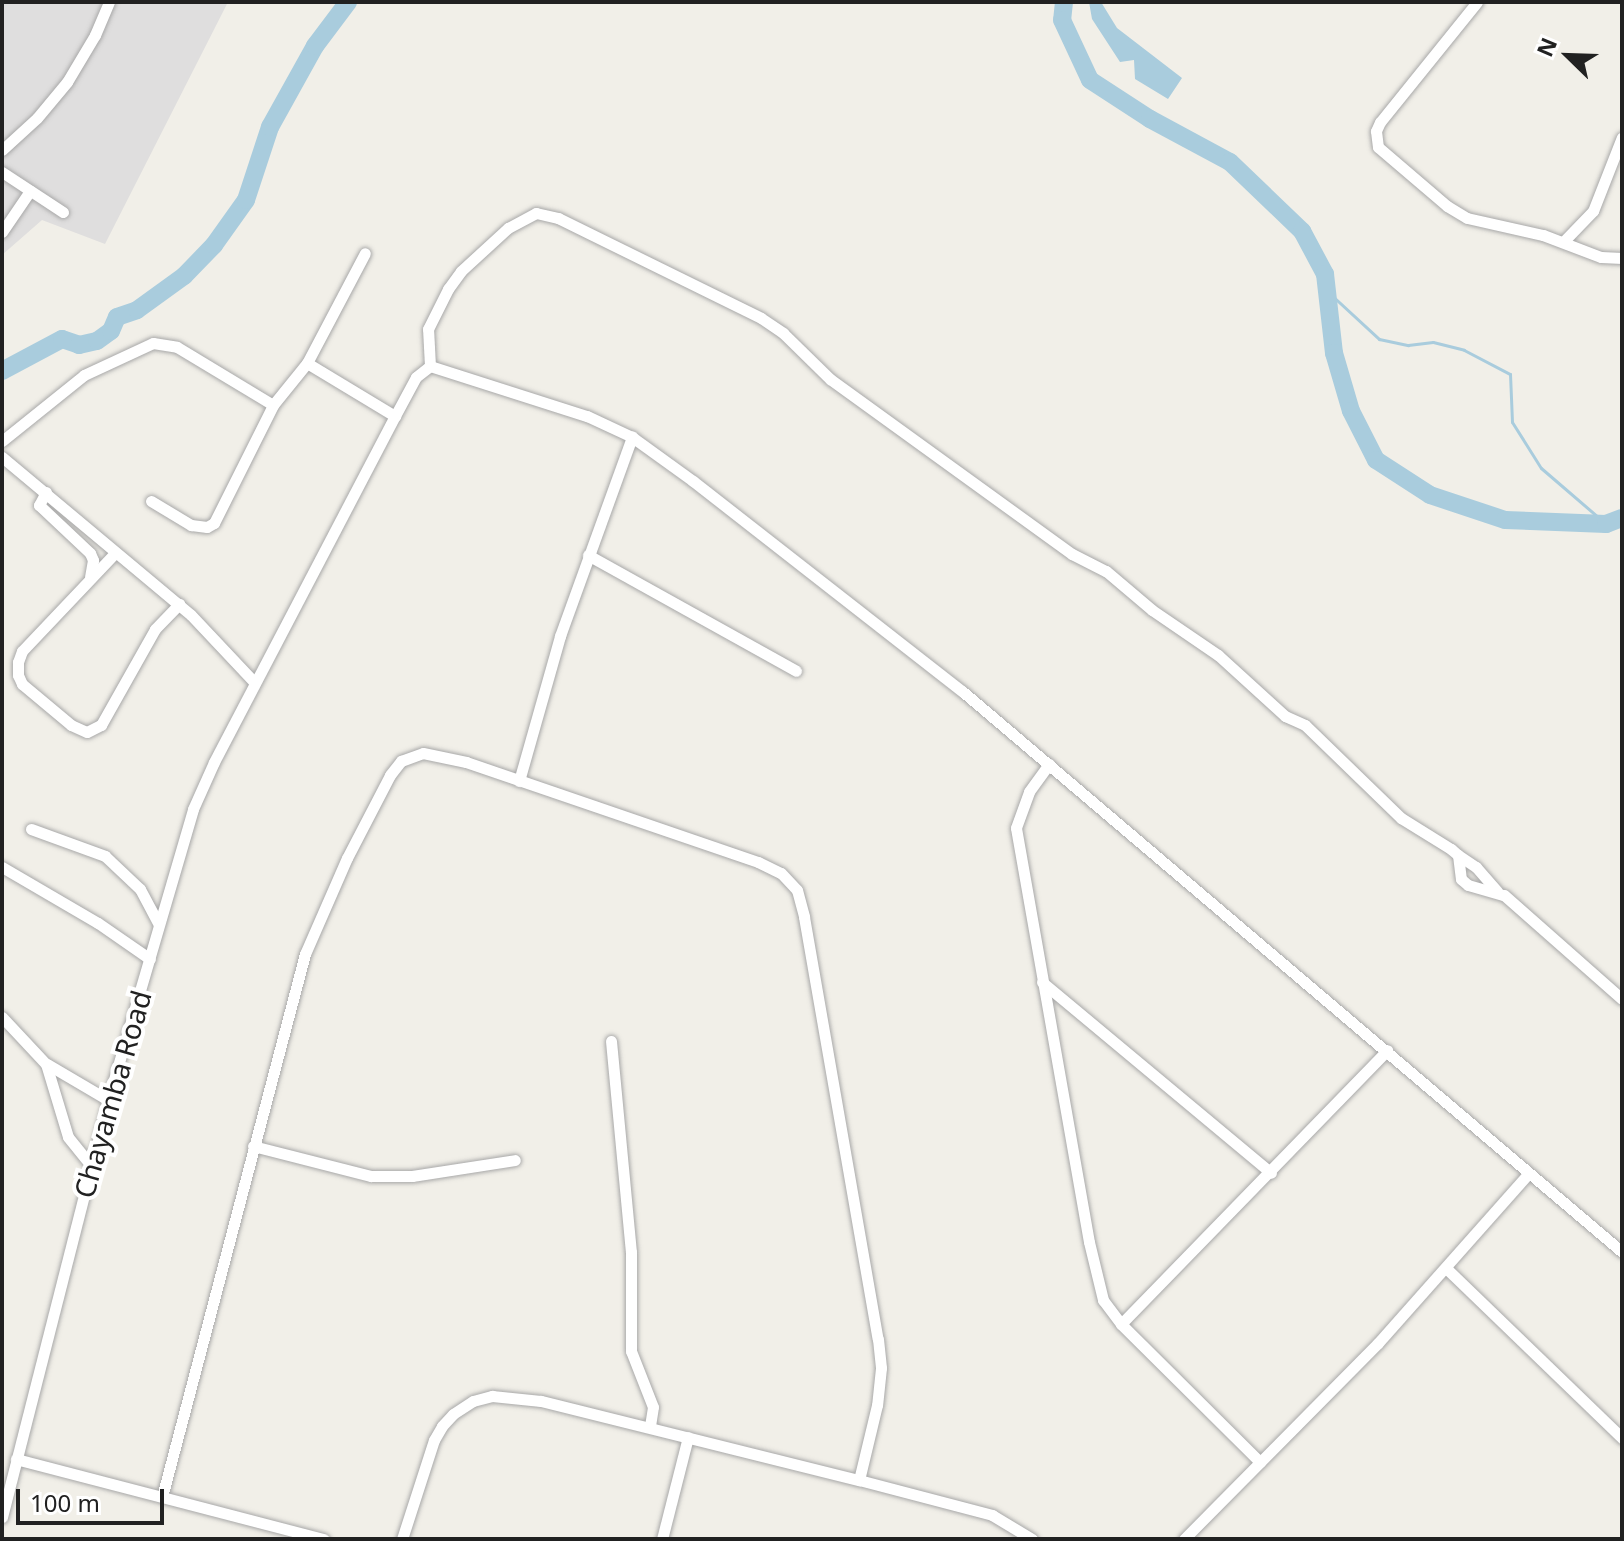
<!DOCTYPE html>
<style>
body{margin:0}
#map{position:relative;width:1624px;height:1541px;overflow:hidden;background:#f1efe8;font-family:"Noto Sans",sans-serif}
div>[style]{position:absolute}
.residential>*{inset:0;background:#dfdede}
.water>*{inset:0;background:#a9ccdd}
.stream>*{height:3px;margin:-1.5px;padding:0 1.5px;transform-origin:1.5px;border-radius:1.5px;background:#a9ccdd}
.river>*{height:18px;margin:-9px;padding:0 9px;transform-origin:9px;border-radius:9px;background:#a9ccdd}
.roads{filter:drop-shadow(0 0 2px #a8a8a8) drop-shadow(0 0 2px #a8a8a8)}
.minor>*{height:11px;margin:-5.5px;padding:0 5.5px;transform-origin:5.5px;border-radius:5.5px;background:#fff}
span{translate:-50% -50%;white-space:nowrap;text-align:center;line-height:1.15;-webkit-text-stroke:8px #fff;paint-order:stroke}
.street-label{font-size:28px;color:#212121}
.frame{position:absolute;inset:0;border:4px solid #212121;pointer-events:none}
.north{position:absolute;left:1528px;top:16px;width:80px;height:80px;-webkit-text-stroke:6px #fff;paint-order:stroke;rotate:293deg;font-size:22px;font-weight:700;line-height:32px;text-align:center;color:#212121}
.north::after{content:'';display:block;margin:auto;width:28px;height:36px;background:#212121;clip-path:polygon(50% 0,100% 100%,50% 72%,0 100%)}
.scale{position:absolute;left:16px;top:1489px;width:148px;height:36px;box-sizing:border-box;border:4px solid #212121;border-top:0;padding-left:10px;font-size:24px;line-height:28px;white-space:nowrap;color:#212121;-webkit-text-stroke:6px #fff;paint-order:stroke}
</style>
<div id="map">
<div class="residential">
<div style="clip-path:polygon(2px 2px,228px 2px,105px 244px,42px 220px,2px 255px)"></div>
</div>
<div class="water">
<div style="clip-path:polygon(1089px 2px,1101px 2px,1117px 28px,1182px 78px,1168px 99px,1135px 79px,1134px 60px,1120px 62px,1092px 19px)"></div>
</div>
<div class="stream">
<div style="left:1327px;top:291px;width:71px;rotate:42.7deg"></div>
<div style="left:1379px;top:339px;width:30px;rotate:12deg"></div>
<div style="left:1408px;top:345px;width:25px;rotate:-7deg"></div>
<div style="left:1433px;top:342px;width:32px;rotate:14deg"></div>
<div style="left:1464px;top:350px;width:52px;rotate:27.6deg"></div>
<div style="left:1510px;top:374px;width:48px;rotate:87.6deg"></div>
<div style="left:1512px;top:422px;width:54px;rotate:57.8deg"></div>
<div style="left:1541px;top:468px;width:86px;rotate:40.7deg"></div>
</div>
<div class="river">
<div style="left:1064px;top:2px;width:18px;rotate:96deg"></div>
<div style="left:1062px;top:20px;width:66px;rotate:65deg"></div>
<div style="left:1090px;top:80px;width:72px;rotate:33deg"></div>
<div style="left:1150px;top:119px;width:91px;rotate:28.3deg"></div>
<div style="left:1230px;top:162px;width:100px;rotate:43.8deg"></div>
<div style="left:1302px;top:231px;width:49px;rotate:61.9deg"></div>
<div style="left:1325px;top:274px;width:80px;rotate:83.5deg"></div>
<div style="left:1334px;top:353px;width:60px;rotate:73.7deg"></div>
<div style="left:1351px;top:411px;width:55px;rotate:63deg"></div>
<div style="left:1376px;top:460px;width:64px;rotate:32.9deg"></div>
<div style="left:1430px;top:495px;width:79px;rotate:18.4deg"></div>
<div style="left:1505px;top:520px;width:101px;rotate:2.3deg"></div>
<div style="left:1606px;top:524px;width:17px;rotate:-21deg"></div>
<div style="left:2px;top:371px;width:68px;rotate:-28.1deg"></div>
<div style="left:62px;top:339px;width:18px;rotate:19deg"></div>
<div style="left:79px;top:345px;width:18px;rotate:-13deg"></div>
<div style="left:97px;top:341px;width:17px;rotate:-36deg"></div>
<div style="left:111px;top:331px;width:15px;rotate:-67deg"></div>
<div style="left:117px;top:317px;width:21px;rotate:-19deg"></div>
<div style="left:137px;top:310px;width:58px;rotate:-35.9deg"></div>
<div style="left:184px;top:276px;width:43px;rotate:-45.9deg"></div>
<div style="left:214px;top:245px;width:55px;rotate:-54.6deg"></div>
<div style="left:246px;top:200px;width:77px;rotate:-71.8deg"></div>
<div style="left:270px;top:127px;width:93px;rotate:-60.9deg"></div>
<div style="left:315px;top:46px;width:55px;rotate:-53.1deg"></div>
</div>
<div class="roads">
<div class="minor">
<div style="left:1477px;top:2px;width:154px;rotate:128.9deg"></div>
<div style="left:1380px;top:122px;width:10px;rotate:114deg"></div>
<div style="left:1376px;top:131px;width:16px;rotate:83deg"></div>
<div style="left:1378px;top:147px;width:91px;rotate:40.5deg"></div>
<div style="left:1447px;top:206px;width:23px;rotate:31deg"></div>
<div style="left:1467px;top:218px;width:78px;rotate:12.6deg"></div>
<div style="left:1543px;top:235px;width:62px;rotate:20.8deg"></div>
<div style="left:1601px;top:257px;width:21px;rotate:3deg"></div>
<div style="left:2px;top:150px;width:47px;rotate:-42.4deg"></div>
<div style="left:37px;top:118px;width:47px;rotate:-50.2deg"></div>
<div style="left:67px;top:82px;width:55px;rotate:-59.2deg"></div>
<div style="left:95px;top:35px;width:36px;rotate:-67deg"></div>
<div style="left:2px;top:172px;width:73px;rotate:33.3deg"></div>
<div style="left:2px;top:232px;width:50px;rotate:-55.7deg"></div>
<div style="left:1564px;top:241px;width:42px;rotate:-46deg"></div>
<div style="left:1593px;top:211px;width:79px;rotate:-68.6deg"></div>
<div style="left:307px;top:363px;width:103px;rotate:31.1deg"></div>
<div style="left:430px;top:366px;width:37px;rotate:-93deg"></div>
<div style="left:428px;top:329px;width:45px;rotate:-63.4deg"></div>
<div style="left:448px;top:289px;width:22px;rotate:-54deg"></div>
<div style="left:461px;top:271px;width:64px;rotate:-42.5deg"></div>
<div style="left:508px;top:228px;width:32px;rotate:-28deg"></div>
<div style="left:536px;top:213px;width:23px;rotate:13deg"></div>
<div style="left:558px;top:218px;width:226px;rotate:26.2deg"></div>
<div style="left:761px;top:318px;width:27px;rotate:34deg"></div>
<div style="left:783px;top:333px;width:66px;rotate:44.4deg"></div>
<div style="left:830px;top:379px;width:299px;rotate:35.9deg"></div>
<div style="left:1072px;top:554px;width:38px;rotate:27deg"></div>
<div style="left:1106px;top:571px;width:60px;rotate:40.3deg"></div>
<div style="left:1152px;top:610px;width:80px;rotate:34.3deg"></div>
<div style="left:1218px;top:655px;width:91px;rotate:42.3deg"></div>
<div style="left:1285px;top:716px;width:22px;rotate:24deg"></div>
<div style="left:1305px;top:725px;width:134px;rotate:44.1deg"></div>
<div style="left:1401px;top:818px;width:59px;rotate:31.8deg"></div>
<div style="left:1451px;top:849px;width:9px;rotate:41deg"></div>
<div style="left:1458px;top:855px;width:24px;rotate:83deg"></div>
<div style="left:1461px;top:879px;width:9px;rotate:41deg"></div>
<div style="left:1468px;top:885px;width:37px;rotate:16deg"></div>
<div style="left:1504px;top:895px;width:157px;rotate:41.4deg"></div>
<div style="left:2px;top:441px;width:105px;rotate:-38.8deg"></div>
<div style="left:84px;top:375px;width:76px;rotate:-24.9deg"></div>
<div style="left:153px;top:343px;width:24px;rotate:9deg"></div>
<div style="left:177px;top:347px;width:112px;rotate:31.1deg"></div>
<div style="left:2px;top:457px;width:246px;rotate:39.9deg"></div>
<div style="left:191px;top:615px;width:93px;rotate:46.7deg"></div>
<div style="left:46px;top:492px;width:15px;rotate:118deg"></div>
<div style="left:39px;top:505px;width:70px;rotate:43.3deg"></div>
<div style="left:90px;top:553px;width:8px;rotate:67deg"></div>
<div style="left:93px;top:560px;width:17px;rotate:100deg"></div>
<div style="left:151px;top:501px;width:47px;rotate:31deg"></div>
<div style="left:191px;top:525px;width:16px;rotate:7deg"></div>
<div style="left:207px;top:527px;width:8px;rotate:-30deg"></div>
<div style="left:214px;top:523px;width:132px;rotate:-63.4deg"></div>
<div style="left:273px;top:405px;width:54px;rotate:-51deg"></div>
<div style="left:307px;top:363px;width:124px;rotate:-62.2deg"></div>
<div style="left:115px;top:553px;width:135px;rotate:133.5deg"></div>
<div style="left:22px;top:651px;width:12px;rotate:110deg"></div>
<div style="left:18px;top:662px;width:13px;rotate:90deg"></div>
<div style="left:18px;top:675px;width:10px;rotate:66deg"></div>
<div style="left:22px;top:684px;width:64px;rotate:39.9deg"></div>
<div style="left:71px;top:725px;width:17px;rotate:24deg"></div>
<div style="left:87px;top:732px;width:16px;rotate:-27deg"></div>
<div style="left:101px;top:725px;width:110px;rotate:-60.6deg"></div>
<div style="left:155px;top:629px;width:35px;rotate:-46deg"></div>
<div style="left:588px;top:555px;width:238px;rotate:29.1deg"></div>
<div style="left:1049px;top:764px;width:34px;rotate:126deg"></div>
<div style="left:1029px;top:792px;width:38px;rotate:110deg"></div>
<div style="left:1016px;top:828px;width:420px;rotate:80deg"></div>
<div style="left:1089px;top:1242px;width:60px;rotate:76.4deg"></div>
<div style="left:1103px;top:1300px;width:30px;rotate:53deg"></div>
<div style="left:1121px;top:1324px;width:196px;rotate:44.8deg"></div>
<div style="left:519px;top:781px;width:151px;rotate:-74.2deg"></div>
<div style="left:560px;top:636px;width:212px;rotate:-70.1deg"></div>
<div style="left:31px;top:829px;width:79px;rotate:20deg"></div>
<div style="left:105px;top:856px;width:48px;rotate:43.3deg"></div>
<div style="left:140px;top:889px;width:40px;rotate:62deg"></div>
<div style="left:1458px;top:855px;width:22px;rotate:34deg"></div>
<div style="left:1476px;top:867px;width:32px;rotate:49deg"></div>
<div style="left:2px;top:867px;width:111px;rotate:30.3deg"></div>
<div style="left:98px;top:923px;width:63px;rotate:34.7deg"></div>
<div style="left:1042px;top:982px;width:298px;rotate:39.8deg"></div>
<div style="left:2px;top:1017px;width:64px;rotate:46.9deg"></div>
<div style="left:46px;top:1064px;width:76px;rotate:73.2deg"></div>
<div style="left:68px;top:1137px;width:36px;rotate:51deg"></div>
<div style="left:611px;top:1041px;width:212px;rotate:84.6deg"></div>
<div style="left:631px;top:1252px;width:99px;rotate:90deg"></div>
<div style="left:631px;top:1351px;width:60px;rotate:68.6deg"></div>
<div style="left:653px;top:1407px;width:20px;rotate:99deg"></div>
<div style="left:47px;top:1064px;width:71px;rotate:30.5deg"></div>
<div style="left:253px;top:1146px;width:122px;rotate:14.3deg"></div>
<div style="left:371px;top:1176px;width:41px"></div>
<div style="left:412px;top:1176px;width:104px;rotate:-8.8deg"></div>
<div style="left:1446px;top:1268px;width:245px;rotate:44deg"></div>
<div style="left:1121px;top:1324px;width:382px;rotate:-45.8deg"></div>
<div style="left:16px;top:1459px;width:318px;rotate:14.6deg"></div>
<div style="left:162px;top:1497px;width:562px;rotate:-75.25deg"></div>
<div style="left:305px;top:954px;width:105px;rotate:-66.4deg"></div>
<div style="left:347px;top:858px;width:93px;rotate:-62.6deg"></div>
<div style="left:390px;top:775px;width:18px;rotate:-52deg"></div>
<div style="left:401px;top:761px;width:23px;rotate:-20deg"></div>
<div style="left:423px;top:753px;width:44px;rotate:11.8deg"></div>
<div style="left:466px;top:762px;width:309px;rotate:18.9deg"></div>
<div style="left:758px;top:862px;width:25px;rotate:26deg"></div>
<div style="left:781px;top:873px;width:23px;rotate:47deg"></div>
<div style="left:797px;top:890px;width:28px;rotate:75deg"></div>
<div style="left:804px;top:917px;width:428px;rotate:80.1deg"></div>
<div style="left:878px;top:1339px;width:29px;rotate:84deg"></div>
<div style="left:881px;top:1368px;width:37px;rotate:96deg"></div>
<div style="left:877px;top:1405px;width:77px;rotate:103.5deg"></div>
<div style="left:2px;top:1517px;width:430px;rotate:-75.7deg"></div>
<div style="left:108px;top:1100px;width:303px;rotate:-73.7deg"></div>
<div style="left:193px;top:809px;width:51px;rotate:-65.9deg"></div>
<div style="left:214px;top:762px;width:390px;rotate:-62.4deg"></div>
<div style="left:395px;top:416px;width:44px;rotate:-61.7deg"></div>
<div style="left:416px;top:377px;width:18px;rotate:-38deg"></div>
<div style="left:430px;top:366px;width:165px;rotate:17.7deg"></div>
<div style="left:587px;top:416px;width:50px;rotate:25deg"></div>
<div style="left:632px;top:437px;width:75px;rotate:35.8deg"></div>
<div style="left:693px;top:481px;width:341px;rotate:38deg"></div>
<div style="left:962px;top:691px;width:866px;rotate:40.36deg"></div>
<div style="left:402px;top:1539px;width:104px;rotate:-72.1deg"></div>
<div style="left:434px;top:1440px;width:16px;rotate:-60deg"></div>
<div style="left:442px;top:1426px;width:16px;rotate:-47deg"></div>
<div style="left:453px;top:1414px;width:24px;rotate:-33deg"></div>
<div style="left:473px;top:1401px;width:20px;rotate:-15deg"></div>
<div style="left:492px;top:1396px;width:49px;rotate:5.8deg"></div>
<div style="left:541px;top:1401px;width:328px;rotate:14deg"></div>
<div style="left:859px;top:1480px;width:138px;rotate:14.7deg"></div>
<div style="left:992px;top:1515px;width:47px;rotate:31deg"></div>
<div style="left:662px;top:1539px;width:105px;rotate:-75.7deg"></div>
<div style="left:1184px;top:1539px;width:276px;rotate:-45.3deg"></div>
<div style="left:1378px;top:1343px;width:227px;rotate:-48.4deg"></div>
</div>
</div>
<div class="street-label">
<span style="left:112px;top:1094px;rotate:-74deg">Chayamba Road</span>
</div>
<div class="frame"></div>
<div class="north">N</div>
<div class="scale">100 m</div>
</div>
